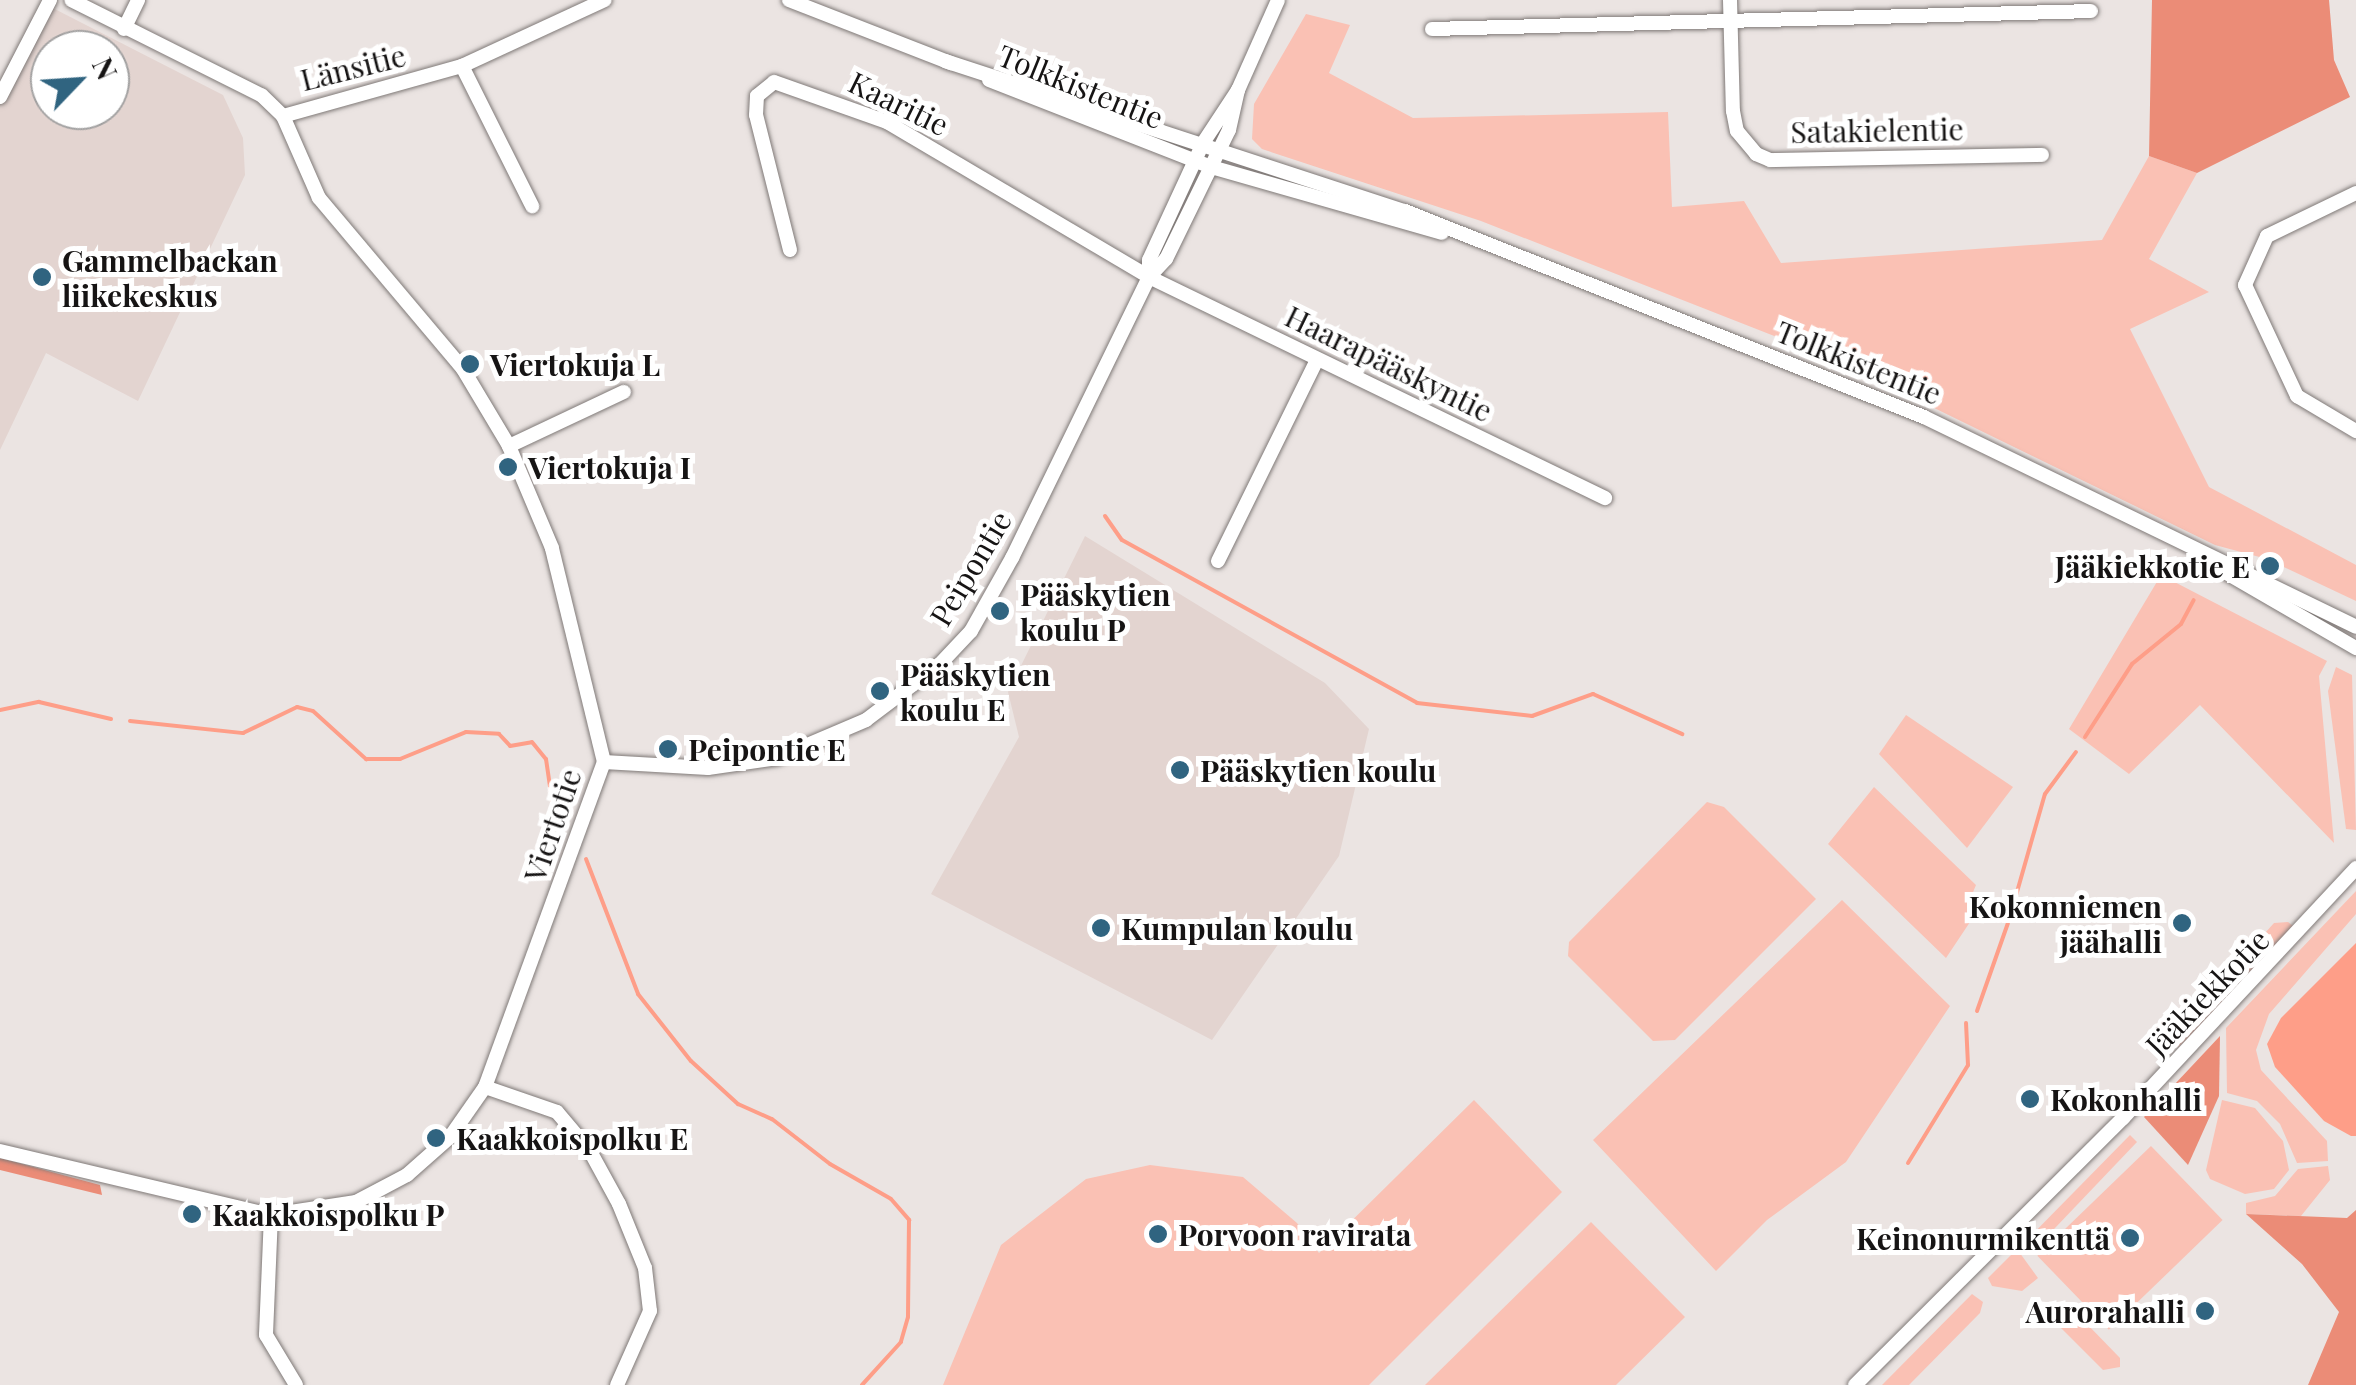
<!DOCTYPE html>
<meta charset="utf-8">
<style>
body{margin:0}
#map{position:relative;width:2356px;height:1385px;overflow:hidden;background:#ebe4e2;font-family:"Playfair Display",serif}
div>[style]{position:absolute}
.built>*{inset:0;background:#e3d4d0}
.green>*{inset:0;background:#fac1b4;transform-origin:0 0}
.forest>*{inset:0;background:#eb8c77}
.water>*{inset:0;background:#fe9e88}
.stream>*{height:4px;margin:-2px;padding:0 2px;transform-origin:2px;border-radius:2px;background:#fe9e88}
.roads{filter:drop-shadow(0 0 2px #7f7977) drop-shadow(0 0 2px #7f7977)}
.minor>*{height:14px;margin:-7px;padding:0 7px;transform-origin:7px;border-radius:7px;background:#fff}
.dots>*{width:28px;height:28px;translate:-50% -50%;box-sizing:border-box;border:5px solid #fff;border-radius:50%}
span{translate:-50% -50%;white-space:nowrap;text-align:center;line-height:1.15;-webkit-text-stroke:10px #fff;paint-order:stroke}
.street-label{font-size:30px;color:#161414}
.poi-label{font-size:30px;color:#161414;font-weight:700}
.left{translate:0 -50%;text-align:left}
.right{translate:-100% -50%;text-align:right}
.north{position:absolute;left:30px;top:30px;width:100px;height:100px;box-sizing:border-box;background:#fff;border:2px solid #a2a1a1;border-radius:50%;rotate:65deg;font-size:28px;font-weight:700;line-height:40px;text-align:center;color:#161414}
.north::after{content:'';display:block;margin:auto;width:35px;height:45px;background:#306480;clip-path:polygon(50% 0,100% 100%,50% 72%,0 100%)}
</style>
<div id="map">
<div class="built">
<div style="clip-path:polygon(evenodd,41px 2px,223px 95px,243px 138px,245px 175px,138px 401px,46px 353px,0 450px,0 81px,41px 2px,50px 50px,110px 50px,110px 110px,50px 110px,50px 50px)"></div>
<div style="clip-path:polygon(1085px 536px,1325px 683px,1369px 729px,1339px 856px,1212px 1040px,931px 894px,1019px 737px,1008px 692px)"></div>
</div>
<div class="green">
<div style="clip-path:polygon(1306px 14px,1350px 25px,1329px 73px,1413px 118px,1668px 112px,1672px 207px,1744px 201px,1781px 263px,2102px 240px,2149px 156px,2197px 173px,2149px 259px,2209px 292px,2130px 329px,2209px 487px,2356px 565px,2356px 601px,2267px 559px,2215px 545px,1838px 361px,1481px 221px,1262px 149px,1252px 139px,1254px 104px)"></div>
<div style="clip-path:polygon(2161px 575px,2327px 661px,2319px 676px,2334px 843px,2200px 705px,2129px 774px,2069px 729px)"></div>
<div style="clip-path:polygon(2336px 667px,2352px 675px,2356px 830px,2346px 829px,2328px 691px)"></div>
<div style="clip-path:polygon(1906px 715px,2013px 787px,1967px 848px,1879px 754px)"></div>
<div style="clip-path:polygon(1874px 787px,1976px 885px,1971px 897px,1982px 904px,1946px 958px,1828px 844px)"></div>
<div style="clip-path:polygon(1707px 802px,1724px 807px,1816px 899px,1675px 1040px,1653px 1041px,1568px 956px,1569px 942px)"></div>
<div style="clip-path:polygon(2356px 891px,2356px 914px,2269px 1014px,2256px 1050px,2261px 1070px,2327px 1141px,2328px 1161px,2297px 1163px,2280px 1124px,2257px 1101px,2227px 1093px,2226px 1028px)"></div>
<div style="clip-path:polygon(1842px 900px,1950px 1006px,1846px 1162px,1767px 1220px,1716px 1271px,1593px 1140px)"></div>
<div style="clip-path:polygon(2288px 922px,2293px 926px,2198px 1030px,2178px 1047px,2166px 1043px,2274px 923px)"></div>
<div style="clip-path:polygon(1474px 1100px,1562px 1192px,1369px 1385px,943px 1385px,1001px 1245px,1086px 1179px,1150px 1165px,1243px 1177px,1297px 1223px,1319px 1253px)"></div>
<div style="clip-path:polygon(2222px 1100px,2255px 1108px,2283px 1141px,2289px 1170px,2274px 1189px,2245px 1194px,2210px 1179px,2206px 1170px)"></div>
<div style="clip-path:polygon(2130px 1135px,2137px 1142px,2035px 1249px,2023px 1244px)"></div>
<div style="left:2151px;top:1146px;width:103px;height:158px;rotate:46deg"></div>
<div style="clip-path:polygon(2328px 1166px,2330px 1180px,2301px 1216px,2246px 1214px,2246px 1203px,2275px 1196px,2298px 1169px)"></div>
<div style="clip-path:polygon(1591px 1222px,1685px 1317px,1616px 1385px,1425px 1385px)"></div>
<div style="clip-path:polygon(2017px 1249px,2038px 1278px,2022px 1291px,1992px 1286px,1988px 1278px)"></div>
<div style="clip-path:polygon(1972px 1294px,1983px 1302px,1980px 1313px,1909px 1385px,1882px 1385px)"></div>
<div style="clip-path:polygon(2051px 1318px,2086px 1323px,2120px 1358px,2120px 1367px,2103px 1370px)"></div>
</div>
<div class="forest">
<div style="clip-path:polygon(2152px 0,2329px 0,2334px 60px,2350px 97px,2197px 173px,2149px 156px)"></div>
<div style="clip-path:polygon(2220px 1036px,2219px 1096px,2188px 1165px,2144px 1117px)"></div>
<div style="clip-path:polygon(0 1158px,100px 1185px,102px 1195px,0 1170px)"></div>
<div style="clip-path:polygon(2356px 1210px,2356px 1385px,2308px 1385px,2339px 1312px,2302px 1264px,2246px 1214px,2347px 1218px)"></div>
</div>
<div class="water">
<div style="clip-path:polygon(2356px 943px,2356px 1136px,2351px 1136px,2324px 1121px,2275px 1067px,2267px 1044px,2281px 1018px)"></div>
</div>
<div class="stream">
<div style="left:1105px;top:516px;width:29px;rotate:55deg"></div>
<div style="left:1122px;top:540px;width:337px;rotate:28.9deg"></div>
<div style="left:1417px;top:703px;width:116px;rotate:6.4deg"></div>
<div style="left:1532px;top:716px;width:65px;rotate:-19.8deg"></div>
<div style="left:1593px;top:694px;width:98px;rotate:24.2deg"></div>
<div style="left:0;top:710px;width:40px;rotate:-12deg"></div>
<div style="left:39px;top:702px;width:74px;rotate:13.3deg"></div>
<div style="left:130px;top:721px;width:114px;rotate:6.1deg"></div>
<div style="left:243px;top:733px;width:60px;rotate:-25.7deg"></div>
<div style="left:297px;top:707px;width:16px;rotate:14deg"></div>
<div style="left:313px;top:711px;width:72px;rotate:42.2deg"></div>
<div style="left:366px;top:759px;width:34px"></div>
<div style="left:400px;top:759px;width:71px;rotate:-22.2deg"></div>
<div style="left:466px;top:732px;width:33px;rotate:3deg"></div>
<div style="left:499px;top:734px;width:16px;rotate:47deg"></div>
<div style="left:510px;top:746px;width:22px;rotate:-10deg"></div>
<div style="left:532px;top:742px;width:22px;rotate:51deg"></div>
<div style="left:546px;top:759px;width:41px;rotate:81.7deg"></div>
<div style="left:552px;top:800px;width:28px;rotate:63deg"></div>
<div style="left:2085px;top:737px;width:87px;rotate:-57.2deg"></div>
<div style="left:2132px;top:664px;width:63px;rotate:-39.2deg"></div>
<div style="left:2181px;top:624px;width:27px;rotate:-62deg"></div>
<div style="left:586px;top:859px;width:145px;rotate:68.9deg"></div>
<div style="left:638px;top:994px;width:85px;rotate:51.7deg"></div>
<div style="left:691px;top:1061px;width:64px;rotate:42.5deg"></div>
<div style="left:738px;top:1104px;width:37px;rotate:24deg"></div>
<div style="left:772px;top:1119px;width:73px;rotate:37.8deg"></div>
<div style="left:830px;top:1164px;width:70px;rotate:29.8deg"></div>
<div style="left:891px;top:1199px;width:28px;rotate:49deg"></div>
<div style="left:909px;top:1220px;width:97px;rotate:90.6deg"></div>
<div style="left:908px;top:1317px;width:26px;rotate:106deg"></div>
<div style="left:901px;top:1342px;width:58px;rotate:132.2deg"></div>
<div style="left:2013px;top:906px;width:116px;rotate:-74.1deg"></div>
<div style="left:2045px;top:794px;width:52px;rotate:-53.6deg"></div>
<div style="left:1977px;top:1011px;width:93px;rotate:-70.6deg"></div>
<div style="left:1908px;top:1163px;width:115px;rotate:-58.5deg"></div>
<div style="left:1968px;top:1065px;width:42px;rotate:-92.7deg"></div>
</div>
<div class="roads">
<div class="minor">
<div style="left:789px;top:0;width:174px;rotate:21.3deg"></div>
<div style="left:1730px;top:0;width:111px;rotate:88.5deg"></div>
<div style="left:1733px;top:111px;width:20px;rotate:79deg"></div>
<div style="left:1737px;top:131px;width:30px;rotate:50deg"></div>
<div style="left:1756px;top:154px;width:15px;rotate:23deg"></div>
<div style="left:1770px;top:160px;width:272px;rotate:-1.1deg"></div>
<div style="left:124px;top:29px;width:32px;rotate:-64deg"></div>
<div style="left:1432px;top:29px;width:659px;rotate:-1.56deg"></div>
<div style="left:945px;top:61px;width:484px;rotate:18.1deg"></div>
<div style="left:1405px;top:211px;width:558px;rotate:21.65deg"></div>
<div style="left:1924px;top:417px;width:480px;rotate:25.9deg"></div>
<div style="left:462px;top:66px;width:157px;rotate:63.4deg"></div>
<div style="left:989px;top:80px;width:238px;rotate:21.4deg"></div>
<div style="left:1211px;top:167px;width:240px;rotate:15.9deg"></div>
<div style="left:0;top:97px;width:109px;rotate:-62.7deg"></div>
<div style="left:283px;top:116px;width:186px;rotate:-15.6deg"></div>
<div style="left:462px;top:66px;width:157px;rotate:-24.8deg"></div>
<div style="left:2356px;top:193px;width:99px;rotate:154.2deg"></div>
<div style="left:2267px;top:236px;width:54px;rotate:114.2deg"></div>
<div style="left:2245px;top:285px;width:123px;rotate:64.9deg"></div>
<div style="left:2297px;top:396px;width:69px;rotate:30.7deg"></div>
<div style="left:790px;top:250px;width:139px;rotate:-104.1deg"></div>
<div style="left:756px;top:115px;width:19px;rotate:-87deg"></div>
<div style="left:757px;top:96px;width:22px;rotate:-39deg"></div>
<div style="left:774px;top:82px;width:120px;rotate:19.5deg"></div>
<div style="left:887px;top:122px;width:304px;rotate:30.6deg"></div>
<div style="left:1149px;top:277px;width:507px;rotate:25.86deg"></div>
<div style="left:1149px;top:277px;width:25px;rotate:-47deg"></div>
<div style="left:1166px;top:259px;width:144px;rotate:-64deg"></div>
<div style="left:1229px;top:130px;width:41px;rotate:-77.3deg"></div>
<div style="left:1238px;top:90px;width:98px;rotate:-66deg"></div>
<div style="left:509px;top:446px;width:127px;rotate:-25.2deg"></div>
<div style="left:1218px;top:561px;width:224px;rotate:-63.8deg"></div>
<div style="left:2223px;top:571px;width:154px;rotate:30.1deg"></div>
<div style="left:604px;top:762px;width:104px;rotate:3.3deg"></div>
<div style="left:708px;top:768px;width:70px;rotate:-8.2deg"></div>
<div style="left:777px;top:758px;width:97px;rotate:-23.1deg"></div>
<div style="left:866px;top:720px;width:93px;rotate:-37.1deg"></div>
<div style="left:940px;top:664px;width:45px;rotate:-46.8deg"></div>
<div style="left:971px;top:631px;width:84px;rotate:-60.7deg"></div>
<div style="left:1012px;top:558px;width:313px;rotate:-64deg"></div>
<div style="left:1149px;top:277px;width:17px;rotate:-90deg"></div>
<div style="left:1149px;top:260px;width:129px;rotate:-65.2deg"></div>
<div style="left:1203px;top:143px;width:64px;rotate:-56.6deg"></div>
<div style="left:485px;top:1087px;width:76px;rotate:19.1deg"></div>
<div style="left:557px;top:1112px;width:51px;rotate:49.8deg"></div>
<div style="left:590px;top:1151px;width:60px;rotate:61.3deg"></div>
<div style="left:619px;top:1204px;width:69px;rotate:67.9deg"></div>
<div style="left:645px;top:1268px;width:43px;rotate:83.4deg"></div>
<div style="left:650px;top:1311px;width:81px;rotate:114deg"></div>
<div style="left:0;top:1151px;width:278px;rotate:13.3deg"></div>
<div style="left:271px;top:1215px;width:86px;rotate:-8.7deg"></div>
<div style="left:356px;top:1202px;width:58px;rotate:-27.9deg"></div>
<div style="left:407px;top:1175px;width:57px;rotate:-41.5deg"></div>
<div style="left:450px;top:1137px;width:61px;rotate:-55deg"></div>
<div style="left:485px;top:1087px;width:346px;rotate:-69.9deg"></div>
<div style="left:604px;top:762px;width:220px;rotate:-103.7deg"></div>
<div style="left:552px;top:548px;width:111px;rotate:-112.9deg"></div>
<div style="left:509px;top:446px;width:90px;rotate:-120.9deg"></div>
<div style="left:463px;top:369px;width:224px;rotate:-130.1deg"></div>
<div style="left:319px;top:198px;width:90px;rotate:-113.7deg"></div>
<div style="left:283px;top:116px;width:30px;rotate:-136deg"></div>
<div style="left:261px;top:95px;width:212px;rotate:-153.4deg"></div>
<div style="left:271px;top:1215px;width:120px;rotate:92.4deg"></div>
<div style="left:266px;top:1335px;width:58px;rotate:59deg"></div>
<div style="left:1855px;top:1385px;width:378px;rotate:-44.9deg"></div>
<div style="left:2123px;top:1118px;width:342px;rotate:-47deg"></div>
</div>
</div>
<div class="dots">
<div style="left:42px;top:277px;background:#306480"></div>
<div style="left:470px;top:364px;background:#306480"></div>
<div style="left:508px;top:467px;background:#306480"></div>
<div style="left:2270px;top:566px;background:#306480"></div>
<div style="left:1000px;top:611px;background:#306480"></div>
<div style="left:880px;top:691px;background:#306480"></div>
<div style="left:668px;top:749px;background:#306480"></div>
<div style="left:1180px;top:770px;background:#306480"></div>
<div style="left:2182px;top:923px;background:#306480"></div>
<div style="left:1101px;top:928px;background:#306480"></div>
<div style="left:2030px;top:1099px;background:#306480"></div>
<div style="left:436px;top:1138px;background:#306480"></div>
<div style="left:192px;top:1214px;background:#306480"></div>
<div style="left:1158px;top:1234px;background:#306480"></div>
<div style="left:2130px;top:1238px;background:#306480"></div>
<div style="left:2205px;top:1311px;background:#306480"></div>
</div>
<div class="street-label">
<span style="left:353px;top:67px;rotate:-14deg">Länsitie</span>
<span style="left:1081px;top:86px;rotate:22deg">Tolkkistentie</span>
<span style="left:899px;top:103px;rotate:26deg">Kaaritie</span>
<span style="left:1877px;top:130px;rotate:-1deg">Satakielentie</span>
<span style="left:1859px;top:362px;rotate:22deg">Tolkkistentie</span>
<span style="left:1389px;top:363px;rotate:26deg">Haarapääskyntie</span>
<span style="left:970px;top:568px;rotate:-59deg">Peipontie</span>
<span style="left:552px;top:825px;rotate:-71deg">Viertotie</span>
<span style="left:2207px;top:992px;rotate:-46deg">Jääkiekkotie</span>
</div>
<div class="poi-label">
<span class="left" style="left:62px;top:277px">Gammelbackan<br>liikekeskus</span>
<span class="left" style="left:490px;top:364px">Viertokuja L</span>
<span class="left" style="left:528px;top:467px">Viertokuja I</span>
<span class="right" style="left:2250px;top:566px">Jääkiekkotie E</span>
<span class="left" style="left:1020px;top:611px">Pääskytien<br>koulu P</span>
<span class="left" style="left:900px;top:691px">Pääskytien<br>koulu E</span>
<span class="left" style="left:688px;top:749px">Peipontie E</span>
<span class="left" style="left:1200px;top:770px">Pääskytien koulu</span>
<span class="right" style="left:2162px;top:923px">Kokonniemen<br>jäähalli</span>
<span class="left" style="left:1121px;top:928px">Kumpulan koulu</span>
<span class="left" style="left:2050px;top:1099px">Kokonhalli</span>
<span class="left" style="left:456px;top:1138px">Kaakkoispolku E</span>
<span class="left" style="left:212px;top:1214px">Kaakkoispolku P</span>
<span class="left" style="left:1178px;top:1234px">Porvoon ravirata</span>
<span class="right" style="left:2110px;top:1238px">Keinonurmikenttä</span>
<span class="right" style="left:2185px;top:1311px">Aurorahalli</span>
</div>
<div class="north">N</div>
</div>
